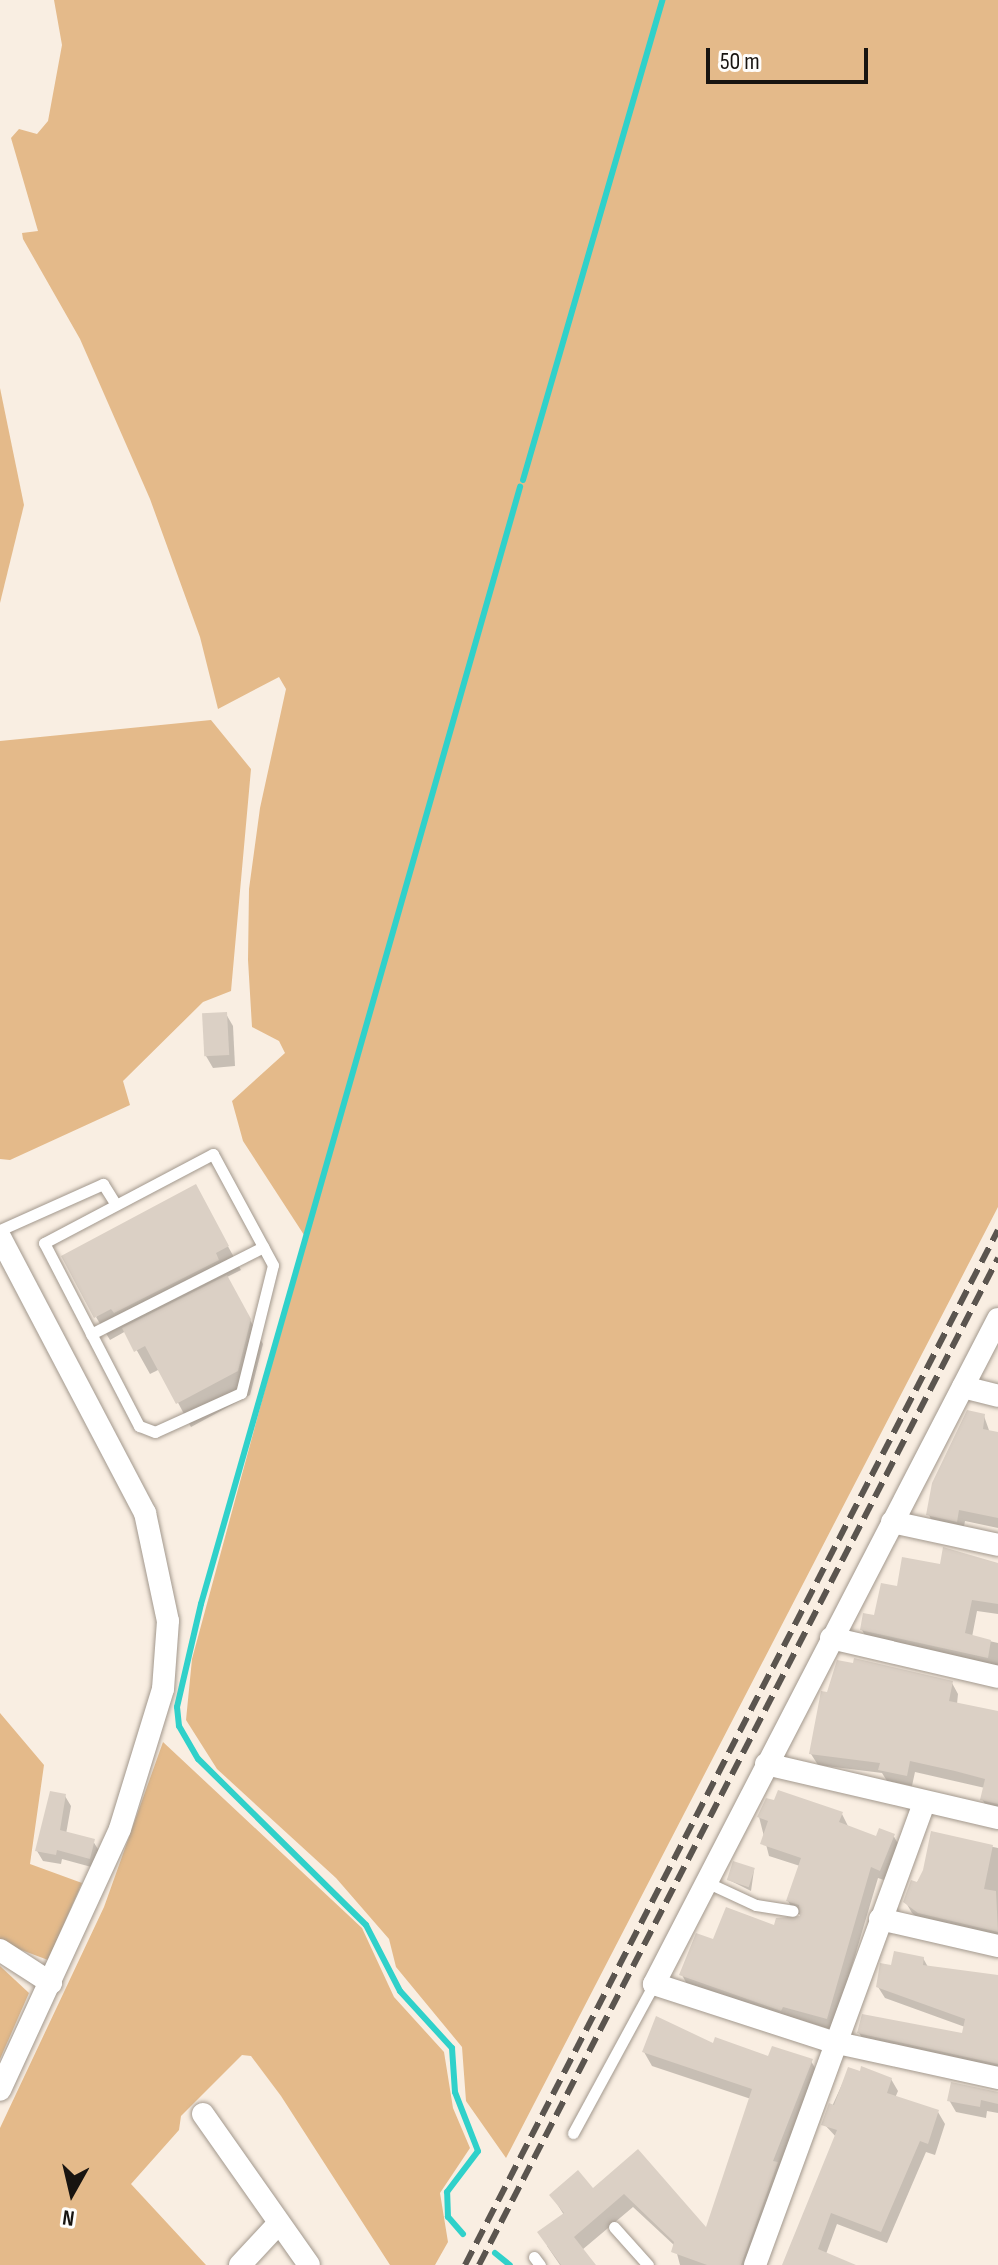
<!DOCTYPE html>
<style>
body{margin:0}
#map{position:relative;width:998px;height:2265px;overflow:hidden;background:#f9eee2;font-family:"Sofia Sans Condensed",sans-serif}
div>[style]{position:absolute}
.green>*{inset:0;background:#e4ba8a}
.shadow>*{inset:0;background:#0003}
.stream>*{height:6px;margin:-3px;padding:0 3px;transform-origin:3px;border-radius:3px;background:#30d1ca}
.building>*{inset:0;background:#dbd0c5;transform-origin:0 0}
.roads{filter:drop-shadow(0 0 2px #a2988d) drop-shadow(0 0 2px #a2988d)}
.service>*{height:11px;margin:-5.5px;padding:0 5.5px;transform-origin:5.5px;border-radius:5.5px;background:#fff}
.minor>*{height:22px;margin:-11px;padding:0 11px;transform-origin:11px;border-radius:11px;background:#fff}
.rail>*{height:6px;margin-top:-3px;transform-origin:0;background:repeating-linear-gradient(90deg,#5b554f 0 16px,transparent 0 24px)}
span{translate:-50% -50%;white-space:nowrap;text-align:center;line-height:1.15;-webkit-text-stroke:6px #fffdfa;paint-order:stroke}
.north{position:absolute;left:32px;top:2153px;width:80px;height:80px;-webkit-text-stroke:6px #fffdfa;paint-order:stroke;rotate:188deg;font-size:22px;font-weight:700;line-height:32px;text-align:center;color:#181410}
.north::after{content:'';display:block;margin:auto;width:28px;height:36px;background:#181410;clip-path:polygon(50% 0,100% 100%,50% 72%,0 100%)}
.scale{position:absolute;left:706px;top:48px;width:162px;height:36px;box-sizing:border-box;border:4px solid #181410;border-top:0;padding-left:10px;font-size:24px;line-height:28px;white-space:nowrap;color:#181410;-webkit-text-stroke:6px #fffdfa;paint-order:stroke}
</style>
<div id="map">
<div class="green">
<div style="clip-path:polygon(54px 0,998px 0,998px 1207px,506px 2158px,466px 2101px,462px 2047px,396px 1967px,389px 1939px,336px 1878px,217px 1769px,186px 1720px,192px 1659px,306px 1238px,243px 1141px,232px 1101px,285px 1053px,279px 1041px,252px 1027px,248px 960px,249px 889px,260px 808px,286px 689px,279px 677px,218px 709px,200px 637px,150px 499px,80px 339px,23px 239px,22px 233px,38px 231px,11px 138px,19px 129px,37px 134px,48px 121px,62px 45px)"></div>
<div style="clip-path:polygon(0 388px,24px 505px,0 603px)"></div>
<div style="clip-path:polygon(211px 720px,251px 769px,231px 991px,203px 1002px,123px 1081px,130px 1105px,10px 1160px,0 1159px,0 741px)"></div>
<div style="clip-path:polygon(0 1713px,44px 1765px,30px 1864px,82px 1883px,48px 1960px,0 1942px)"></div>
<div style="clip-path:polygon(163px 1742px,362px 1928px,394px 1997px,444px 2052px,453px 2108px,470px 2148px,440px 2193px,448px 2242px,435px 2265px,390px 2265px,281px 2096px,251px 2056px,242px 2055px,181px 2116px,179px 2130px,131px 2184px,206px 2265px,0 2265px,0 2128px,104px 1907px)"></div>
<div style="clip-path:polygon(0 1966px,29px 1993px,0 2059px)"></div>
</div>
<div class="shadow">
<div style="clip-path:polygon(226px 1014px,233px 1026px,235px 1066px,213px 1068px,206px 1056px)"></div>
<div style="clip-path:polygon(208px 1210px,241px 1270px,227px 1277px,263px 1344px,250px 1395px,191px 1427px,160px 1369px,150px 1374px,126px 1331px,110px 1340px,96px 1317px)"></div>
<div style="clip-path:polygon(984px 1416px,990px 1433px,998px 1435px,998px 1528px,965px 1521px,963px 1532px,935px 1527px,929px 1515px)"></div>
<div style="clip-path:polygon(941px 1566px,998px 1571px,998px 1614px,977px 1611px,972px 1637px,998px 1643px,998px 1670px,868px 1641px,862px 1630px,898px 1589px)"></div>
<div style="clip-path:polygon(952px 1683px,958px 1694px,957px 1704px,998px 1713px,998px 1813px,989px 1811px,982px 1799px,985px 1788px,915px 1772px,912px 1786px,887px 1781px,882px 1773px,818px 1765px,811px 1754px)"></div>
<div style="clip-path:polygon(65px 1796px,71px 1806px,66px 1834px,93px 1841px,99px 1851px,95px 1868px,62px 1859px,61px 1864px,43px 1861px,37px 1851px)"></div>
<div style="clip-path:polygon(842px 1814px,848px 1826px,877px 1838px,893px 1835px,900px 1847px,887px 1881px,878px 1878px,833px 2030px,688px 1986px,682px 1975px,714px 1941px,808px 1917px,795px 1913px,788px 1901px,800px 1866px,769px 1856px,759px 1817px)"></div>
<div style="clip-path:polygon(932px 1834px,998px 1848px,998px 1942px,926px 1925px,912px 1913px,905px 1901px,925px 1870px)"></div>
<div style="clip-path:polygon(754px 1870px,751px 1891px,727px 1879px)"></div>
<div style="clip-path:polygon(923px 1958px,928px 1967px,998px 1978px,998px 2074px,866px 2044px,859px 2033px,963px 2035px,965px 2027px,885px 1998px,878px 1987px,893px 1968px)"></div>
<div style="clip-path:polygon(714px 2046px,769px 2059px,811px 2061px,819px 2075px,752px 2265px,680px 2265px,675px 2246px,633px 2207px,582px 2250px,593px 2265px,560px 2265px,547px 2246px,564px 2215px,552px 2196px,593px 2190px,638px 2152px,706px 2231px,751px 2099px,652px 2066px,644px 2052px)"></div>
<div style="clip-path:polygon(849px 2069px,891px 2079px,898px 2091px,895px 2098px,938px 2112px,945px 2124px,935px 2155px,926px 2152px,887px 2243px,837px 2224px,826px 2254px,839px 2265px,785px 2265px,837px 2138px,824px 2124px)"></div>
<div style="clip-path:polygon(998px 2093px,998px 2113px,987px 2111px,986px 2118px,956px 2112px,949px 2100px)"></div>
</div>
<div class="stream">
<div style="left:523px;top:480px;width:500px;rotate:-73.8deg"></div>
<div style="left:463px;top:2234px;width:23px;rotate:-131deg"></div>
<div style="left:448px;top:2217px;width:25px;rotate:-92deg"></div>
<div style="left:447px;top:2192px;width:51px;rotate:-52.9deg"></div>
<div style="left:478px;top:2151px;width:63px;rotate:-111.3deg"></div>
<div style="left:455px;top:2092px;width:44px;rotate:-93.9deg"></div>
<div style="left:452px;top:2048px;width:77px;rotate:-132.4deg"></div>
<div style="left:400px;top:1991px;width:74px;rotate:-117.3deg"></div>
<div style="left:366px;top:1925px;width:236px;rotate:-135.3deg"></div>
<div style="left:198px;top:1759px;width:38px;rotate:-120deg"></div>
<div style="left:179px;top:1726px;width:19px;rotate:-96deg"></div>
<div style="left:177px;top:1707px;width:106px;rotate:-76.9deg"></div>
<div style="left:201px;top:1604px;width:1162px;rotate:-74.06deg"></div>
<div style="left:495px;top:2253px;width:19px;rotate:39deg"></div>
</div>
<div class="building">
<div style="left:227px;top:1012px;width:43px;height:25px;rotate:87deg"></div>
<div style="clip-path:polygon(196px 1184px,229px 1246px,216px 1253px,219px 1260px,114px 1313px,111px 1309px,94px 1318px,61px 1256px)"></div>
<div style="clip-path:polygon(227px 1275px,251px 1319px,238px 1371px,176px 1404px,145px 1346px,134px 1352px,122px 1328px)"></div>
<div style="clip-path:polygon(967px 1410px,985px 1414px,983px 1429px,998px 1432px,998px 1518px,959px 1510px,957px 1522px,926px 1515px,932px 1483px)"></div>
<div style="clip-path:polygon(943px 1547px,998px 1563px,998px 1604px,972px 1600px,965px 1633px,991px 1640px,988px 1658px,860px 1630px,863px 1613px,874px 1615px,881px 1583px,897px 1586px,902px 1557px,940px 1564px)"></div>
<div style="clip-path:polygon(854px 1658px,953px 1681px,949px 1701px,998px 1711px,998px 1804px,980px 1800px,985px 1779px,955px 1771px,910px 1761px,907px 1776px,878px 1770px,880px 1763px,809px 1754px,821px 1691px,827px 1692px,837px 1660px,853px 1663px)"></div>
<div style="clip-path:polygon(778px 1790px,843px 1812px,839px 1822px,876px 1836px,879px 1828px,895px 1834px,880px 1871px,871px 1867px,827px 2019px,783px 2007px,781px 2011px,679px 1975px,696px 1933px,713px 1939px,726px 1907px,774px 1925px,776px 1918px,800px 1916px,799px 1905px,786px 1901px,801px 1858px,760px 1844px,768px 1821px,757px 1817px,766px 1798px,774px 1800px)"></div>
<div style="clip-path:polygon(50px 1791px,66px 1794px,60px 1830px,95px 1839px,90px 1859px,57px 1850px,56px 1855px,35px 1851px)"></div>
<div style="clip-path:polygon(931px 1831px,993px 1845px,984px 1889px,996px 1891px,998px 1932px,918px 1913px,903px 1902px,911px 1880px,917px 1882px,923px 1870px)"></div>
<div style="left:733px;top:1861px;width:23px;height:20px;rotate:18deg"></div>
<div style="clip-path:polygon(894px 1951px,924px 1957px,923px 1965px,998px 1975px,998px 2064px,857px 2033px,862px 2014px,962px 2033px,965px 2019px,876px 1987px,880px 1963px,891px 1965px)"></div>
<div style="clip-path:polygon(656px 2016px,713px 2043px,715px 2037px,768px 2056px,772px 2046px,813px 2059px,773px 2161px,778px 2162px,741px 2265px,707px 2265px,671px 2252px,674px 2242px,624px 2194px,574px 2237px,596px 2265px,561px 2265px,537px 2232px,564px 2213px,549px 2195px,578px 2170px,593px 2188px,638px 2149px,706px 2227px,752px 2089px,642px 2052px)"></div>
<div style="clip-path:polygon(861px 2066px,892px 2078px,887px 2093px,939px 2110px,928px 2144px,920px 2141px,881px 2232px,831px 2213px,818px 2249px,856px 2265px,782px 2265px,837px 2130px,821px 2125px,829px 2103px,834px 2105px,848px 2067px,860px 2071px)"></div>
<div style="clip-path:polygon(951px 2082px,998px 2092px,998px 2104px,981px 2100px,980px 2107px,947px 2101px)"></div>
</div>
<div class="roads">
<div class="service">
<div style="left:213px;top:1154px;width:126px;rotate:61.6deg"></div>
<div style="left:273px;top:1265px;width:132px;rotate:104deg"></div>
<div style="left:241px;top:1393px;width:94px;rotate:155.6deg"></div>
<div style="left:155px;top:1432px;width:17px;rotate:-159deg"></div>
<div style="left:139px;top:1426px;width:206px;rotate:-117.4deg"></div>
<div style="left:44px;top:1243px;width:191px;rotate:-27.8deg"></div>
<div style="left:0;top:1230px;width:113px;rotate:-24.1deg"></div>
<div style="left:103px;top:1184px;width:22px;rotate:58deg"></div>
<div style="left:91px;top:1334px;width:193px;rotate:-26.8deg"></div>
<div style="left:704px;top:1881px;width:57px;rotate:24.8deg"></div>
<div style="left:756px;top:1905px;width:37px;rotate:9deg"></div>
<div style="left:573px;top:2133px;width:170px;rotate:-61.5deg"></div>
<div style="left:614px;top:2227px;width:51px;rotate:48.2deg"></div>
<div style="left:534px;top:2257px;width:10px;rotate:53deg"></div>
</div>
<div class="minor">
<div style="left:0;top:1237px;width:312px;rotate:62.3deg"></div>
<div style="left:145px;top:1513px;width:110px;rotate:78deg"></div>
<div style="left:168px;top:1621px;width:68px;rotate:94.2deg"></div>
<div style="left:163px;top:1689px;width:146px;rotate:107.1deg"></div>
<div style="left:120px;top:1829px;width:287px;rotate:114.7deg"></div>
<div style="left:998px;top:1319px;width:749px;rotate:117.35deg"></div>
<div style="left:654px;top:1984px;width:188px;rotate:18deg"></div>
<div style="left:833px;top:2042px;width:169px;rotate:12.3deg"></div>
<div style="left:963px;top:1387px;width:36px;rotate:14deg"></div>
<div style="left:892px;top:1522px;width:108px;rotate:12.2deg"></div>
<div style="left:831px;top:1638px;width:171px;rotate:13.1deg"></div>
<div style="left:766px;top:1764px;width:238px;rotate:13.1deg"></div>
<div style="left:880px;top:1919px;width:121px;rotate:12.9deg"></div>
<div style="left:0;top:1950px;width:61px;rotate:32.9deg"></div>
<div style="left:203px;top:2114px;width:184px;rotate:54.9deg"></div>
<div style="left:240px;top:2265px;width:57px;rotate:-47.1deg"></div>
<div style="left:755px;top:2265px;width:491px;rotate:-69.9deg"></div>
</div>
</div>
<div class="rail">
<div style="left:465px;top:2265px;width:1164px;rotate:-62.75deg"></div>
<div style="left:479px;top:2265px;width:1133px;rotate:-62.73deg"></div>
</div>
<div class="north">N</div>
<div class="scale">50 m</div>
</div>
